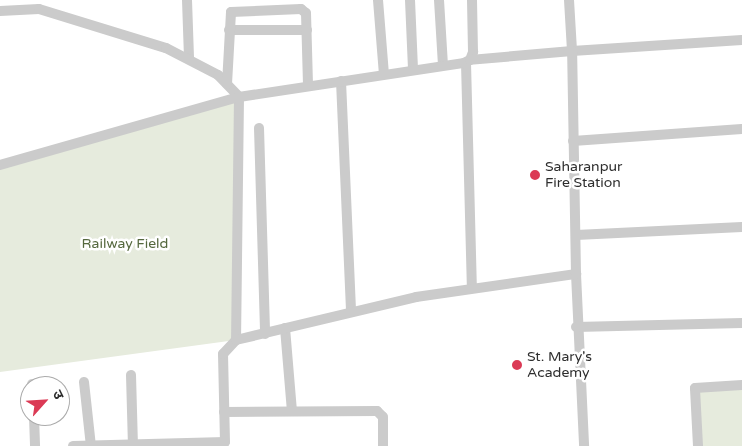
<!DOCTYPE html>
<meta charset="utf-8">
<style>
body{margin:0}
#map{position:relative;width:742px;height:446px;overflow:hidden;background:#fff;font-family:"Varela Round","Noto Sans Devanagari",sans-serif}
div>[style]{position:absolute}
.green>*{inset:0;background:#e6ebdd;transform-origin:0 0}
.street>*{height:10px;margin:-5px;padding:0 5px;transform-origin:5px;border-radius:5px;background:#cbcbcb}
.dots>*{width:14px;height:14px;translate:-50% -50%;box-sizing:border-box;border:2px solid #fff;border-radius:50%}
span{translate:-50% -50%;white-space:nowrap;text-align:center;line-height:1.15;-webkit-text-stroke:5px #fff;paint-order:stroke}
.poi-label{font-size:14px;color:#2e2e2e}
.left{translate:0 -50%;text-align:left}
.park-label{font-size:14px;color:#55683e}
.north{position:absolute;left:20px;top:376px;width:50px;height:50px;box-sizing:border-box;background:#fff;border:1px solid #ababab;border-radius:50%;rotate:64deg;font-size:14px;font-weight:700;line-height:20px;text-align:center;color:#2e2e2e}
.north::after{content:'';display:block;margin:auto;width:18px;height:22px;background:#db3a55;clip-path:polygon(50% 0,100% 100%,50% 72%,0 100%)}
</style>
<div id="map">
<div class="green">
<div style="clip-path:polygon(239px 97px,236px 340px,0 372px,0 166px)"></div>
<div style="left:742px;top:388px;width:58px;height:47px;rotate:90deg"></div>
</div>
<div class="street">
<div style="left:187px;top:0;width:58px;rotate:88deg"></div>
<div style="left:378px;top:0;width:74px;rotate:85.4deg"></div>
<div style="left:410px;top:0;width:70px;rotate:87.5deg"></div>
<div style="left:439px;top:0;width:65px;rotate:86.5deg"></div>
<div style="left:569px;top:0;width:51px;rotate:86.6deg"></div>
<div style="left:572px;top:51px;width:170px;rotate:-3.7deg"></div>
<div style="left:0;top:11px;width:39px;rotate:-3deg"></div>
<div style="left:39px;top:9px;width:133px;rotate:17.1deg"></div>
<div style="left:166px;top:48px;width:59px;rotate:27.4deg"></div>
<div style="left:218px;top:75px;width:30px;rotate:46deg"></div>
<div style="left:239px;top:97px;width:243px;rotate:90.7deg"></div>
<div style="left:229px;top:30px;width:78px"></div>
<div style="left:466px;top:63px;width:225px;rotate:88.5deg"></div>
<div style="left:341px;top:81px;width:230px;rotate:87.5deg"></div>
<div style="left:227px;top:84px;width:72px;rotate:-86.8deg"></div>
<div style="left:231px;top:12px;width:70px;rotate:-2.5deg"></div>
<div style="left:301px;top:9px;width:6px;rotate:39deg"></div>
<div style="left:306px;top:13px;width:73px;rotate:88.4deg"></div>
<div style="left:259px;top:128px;width:206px;rotate:88.3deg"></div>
<div style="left:573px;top:141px;width:169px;rotate:-4.1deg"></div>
<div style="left:0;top:165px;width:248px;rotate:-15.9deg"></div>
<div style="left:239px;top:97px;width:228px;rotate:-8.6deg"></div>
<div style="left:464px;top:63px;width:7px;rotate:-27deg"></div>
<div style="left:470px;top:60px;width:9px;rotate:-69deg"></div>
<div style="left:473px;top:52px;width:52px;rotate:-91.1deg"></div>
<div style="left:576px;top:235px;width:166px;rotate:-2.8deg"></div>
<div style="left:576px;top:274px;width:172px;rotate:87.3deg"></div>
<div style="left:576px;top:327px;width:166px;rotate:-1.4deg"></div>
<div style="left:285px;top:328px;width:83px;rotate:85.2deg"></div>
<div style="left:131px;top:375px;width:71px;rotate:88.4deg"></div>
<div style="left:84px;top:382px;width:64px;rotate:83.8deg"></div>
<div style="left:32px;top:384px;width:2px;rotate:63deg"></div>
<div style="left:224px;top:412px;width:153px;rotate:-0.4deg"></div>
<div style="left:377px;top:411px;width:8px;rotate:45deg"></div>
<div style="left:383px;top:417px;width:29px;rotate:90deg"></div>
<div style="left:34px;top:416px;width:30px;rotate:88deg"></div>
<div style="left:73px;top:446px;width:152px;rotate:-1.5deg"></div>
<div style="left:225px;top:442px;width:88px;rotate:-91.3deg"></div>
<div style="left:223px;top:354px;width:19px;rotate:-47deg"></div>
<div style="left:236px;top:340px;width:185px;rotate:-13.4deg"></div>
<div style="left:416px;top:297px;width:162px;rotate:-8.2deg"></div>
<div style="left:576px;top:274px;width:223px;rotate:-91deg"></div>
<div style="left:572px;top:51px;width:102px;rotate:175deg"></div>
<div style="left:698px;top:446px;width:58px;rotate:-93deg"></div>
<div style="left:695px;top:388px;width:47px;rotate:-3.7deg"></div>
</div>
<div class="dots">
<div style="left:535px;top:175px;background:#db3a55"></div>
<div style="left:517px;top:365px;background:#db3a55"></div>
</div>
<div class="poi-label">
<span class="left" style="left:545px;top:175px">Saharanpur<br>Fire Station</span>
<span class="left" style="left:527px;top:365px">St. Mary's<br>Academy</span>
</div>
<div class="park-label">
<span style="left:125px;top:244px">Railway Field</span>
</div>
<div class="north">उ</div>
</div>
